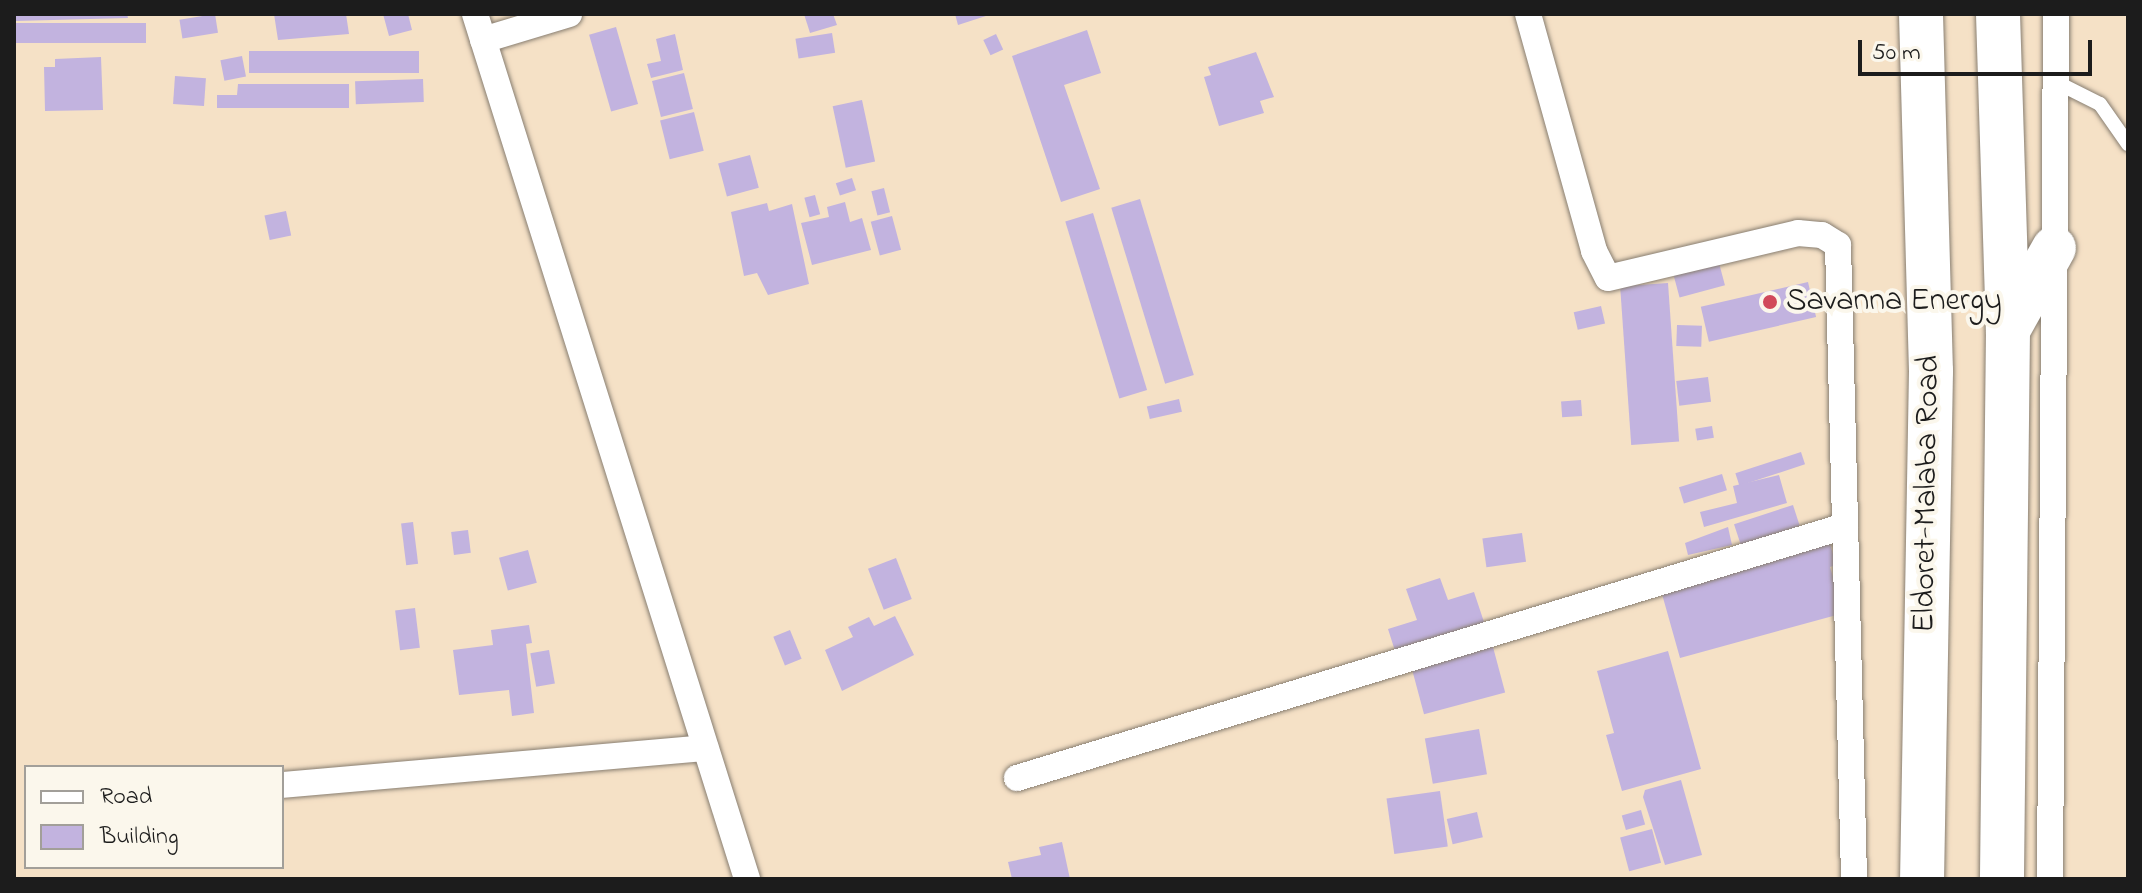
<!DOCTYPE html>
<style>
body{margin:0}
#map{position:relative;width:2142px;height:893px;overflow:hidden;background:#f5e1c6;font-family:"Indie Flower",sans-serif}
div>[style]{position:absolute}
.building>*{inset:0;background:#c2b3df;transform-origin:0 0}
.roads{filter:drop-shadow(0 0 2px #887e71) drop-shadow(0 0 2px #887e71)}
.lane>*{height:14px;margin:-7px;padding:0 7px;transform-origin:7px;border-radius:7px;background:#fff}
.street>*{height:26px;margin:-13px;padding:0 13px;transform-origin:13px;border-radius:13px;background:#fff}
.highway>*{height:44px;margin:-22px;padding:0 22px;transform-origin:22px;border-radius:22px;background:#fff}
.dots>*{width:22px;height:22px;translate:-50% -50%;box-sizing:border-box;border:4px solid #fbf7ec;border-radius:50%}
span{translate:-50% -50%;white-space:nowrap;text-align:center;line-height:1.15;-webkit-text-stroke:8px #fbf7ec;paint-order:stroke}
.poi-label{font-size:32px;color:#1c1c1c}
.left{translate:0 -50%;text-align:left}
.street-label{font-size:32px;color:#1c1c1c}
.frame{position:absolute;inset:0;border:16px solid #1c1c1c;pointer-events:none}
.legend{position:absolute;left:24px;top:765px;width:260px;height:104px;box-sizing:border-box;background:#fbf7ec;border:2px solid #a29f99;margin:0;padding:10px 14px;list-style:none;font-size:24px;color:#1c1c1c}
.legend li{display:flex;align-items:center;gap:16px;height:40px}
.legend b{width:40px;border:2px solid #a29f99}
.scale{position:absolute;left:1858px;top:40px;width:234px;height:36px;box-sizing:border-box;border:4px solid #1c1c1c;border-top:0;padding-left:10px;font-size:24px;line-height:28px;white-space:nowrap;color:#1c1c1c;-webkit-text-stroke:6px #fbf7ec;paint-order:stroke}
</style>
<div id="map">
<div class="building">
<div style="clip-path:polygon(16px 14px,127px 14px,128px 18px,16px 21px)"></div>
<div style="left:215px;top:14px;width:19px;height:36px;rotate:81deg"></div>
<div style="clip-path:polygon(274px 14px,346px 14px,349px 34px,278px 40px)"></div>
<div style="clip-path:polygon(383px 14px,408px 14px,412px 30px,389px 36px)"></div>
<div style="clip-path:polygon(804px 14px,833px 14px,837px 25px,810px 33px)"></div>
<div style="clip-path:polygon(955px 14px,989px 14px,989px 15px,958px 25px)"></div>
<div style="left:146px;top:23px;width:20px;height:132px;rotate:90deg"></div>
<div style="left:616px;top:27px;width:80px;height:28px;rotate:74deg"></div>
<div style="clip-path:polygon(1087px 30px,1101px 73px,1064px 85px,1100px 189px,1061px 202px,1012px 56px)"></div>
<div style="left:832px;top:33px;width:20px;height:37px;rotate:81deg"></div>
<div style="clip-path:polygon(675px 34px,683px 70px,651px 78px,647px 64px,661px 61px,656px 39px)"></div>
<div style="left:996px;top:34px;width:17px;height:14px;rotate:65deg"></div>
<div style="left:419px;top:51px;width:22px;height:170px;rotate:90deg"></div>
<div style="clip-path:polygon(1256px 52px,1274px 97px,1260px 101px,1264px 113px,1219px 126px,1204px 77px,1211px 75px,1208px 67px)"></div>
<div style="left:242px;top:56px;width:21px;height:22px;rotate:79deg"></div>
<div style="clip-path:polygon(101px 57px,103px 110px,45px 111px,44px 67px,55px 67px,55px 59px)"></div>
<div style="left:684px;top:73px;width:37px;height:33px;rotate:76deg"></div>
<div style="left:175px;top:76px;width:31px;height:28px;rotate:4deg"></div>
<div style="left:423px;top:79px;width:23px;height:68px;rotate:88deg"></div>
<div style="clip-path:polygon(238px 84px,349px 84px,349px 108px,217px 108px,217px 95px,237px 95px)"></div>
<div style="left:862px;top:100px;width:63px;height:30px;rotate:78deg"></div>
<div style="left:694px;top:112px;width:40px;height:35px;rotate:76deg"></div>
<div style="left:750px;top:155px;width:34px;height:33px;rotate:75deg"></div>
<div style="left:852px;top:178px;width:13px;height:17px;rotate:72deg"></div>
<div style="left:884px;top:188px;width:25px;height:13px;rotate:76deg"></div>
<div style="left:815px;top:195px;width:20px;height:11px;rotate:75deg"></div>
<div style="left:1140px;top:199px;width:184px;height:30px;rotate:73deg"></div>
<div style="clip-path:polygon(845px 202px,850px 222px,862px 218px,871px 250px,812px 265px,801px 223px,829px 217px,827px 207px)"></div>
<div style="clip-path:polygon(767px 203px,769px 211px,792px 204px,809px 284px,768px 295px,757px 273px,744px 276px,731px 212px)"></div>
<div style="left:286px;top:211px;width:25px;height:22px;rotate:78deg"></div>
<div style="left:1093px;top:213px;width:185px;height:29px;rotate:73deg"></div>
<div style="left:892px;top:216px;width:35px;height:22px;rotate:75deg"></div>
<div style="left:1719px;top:263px;width:23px;height:47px;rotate:75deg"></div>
<div style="left:1808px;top:282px;width:36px;height:110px;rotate:77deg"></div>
<div style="left:1668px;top:283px;width:159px;height:48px;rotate:86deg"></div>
<div style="left:1601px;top:306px;width:18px;height:28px;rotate:77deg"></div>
<div style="left:1677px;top:325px;width:25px;height:21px;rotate:2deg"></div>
<div style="left:1708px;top:377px;width:25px;height:32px;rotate:83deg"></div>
<div style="left:1179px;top:399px;width:13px;height:33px;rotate:77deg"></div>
<div style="left:1581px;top:400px;width:16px;height:20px;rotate:86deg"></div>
<div style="left:1712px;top:426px;width:12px;height:17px;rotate:81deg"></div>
<div style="left:1801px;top:452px;width:13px;height:69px;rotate:72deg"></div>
<div style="left:1722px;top:474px;width:17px;height:45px;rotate:73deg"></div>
<div style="clip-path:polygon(1779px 475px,1787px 503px,1704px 527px,1700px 512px,1737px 503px,1733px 486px)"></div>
<div style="left:1793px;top:505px;width:22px;height:62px;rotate:72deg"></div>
<div style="left:413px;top:522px;width:42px;height:12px;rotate:83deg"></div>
<div style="clip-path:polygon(1728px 527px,1732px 545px,1688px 555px,1685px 543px)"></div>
<div style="left:468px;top:530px;width:23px;height:17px;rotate:83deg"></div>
<div style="left:1522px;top:533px;width:29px;height:40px;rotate:82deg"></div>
<div style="clip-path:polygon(1829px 540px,1836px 565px,1830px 567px,1844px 613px,1680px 658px,1660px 587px)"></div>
<div style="left:528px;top:550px;width:34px;height:30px;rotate:75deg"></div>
<div style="left:896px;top:558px;width:44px;height:30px;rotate:69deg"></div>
<div style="clip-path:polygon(1440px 578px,1448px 600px,1474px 592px,1485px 625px,1396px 654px,1388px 629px,1417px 620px,1406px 589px)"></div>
<div style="left:415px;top:608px;width:40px;height:20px;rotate:83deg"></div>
<div style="clip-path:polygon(895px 616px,914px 655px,842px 691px,825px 650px,853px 637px,848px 627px,869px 617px,874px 626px)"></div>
<div style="clip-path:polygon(529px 625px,532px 643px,526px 644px,534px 713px,512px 716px,509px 690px,459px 695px,453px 650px,493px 645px,491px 630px)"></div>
<div style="left:790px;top:630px;width:31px;height:18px;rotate:68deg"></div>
<div style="left:1493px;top:647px;width:47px;height:84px;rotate:75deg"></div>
<div style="left:549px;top:650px;width:34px;height:19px;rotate:80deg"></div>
<div style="clip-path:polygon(1668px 651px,1701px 769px,1622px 791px,1606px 735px,1614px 733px,1597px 671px)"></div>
<div style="left:1479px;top:729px;width:46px;height:55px;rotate:80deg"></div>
<div style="clip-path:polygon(1681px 780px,1702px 855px,1665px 865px,1643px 797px,1645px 790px)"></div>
<div style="left:1440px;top:791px;width:56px;height:54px;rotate:82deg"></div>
<div style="left:1641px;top:810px;width:15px;height:20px;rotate:74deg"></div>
<div style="left:1477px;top:812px;width:26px;height:31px;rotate:77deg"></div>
<div style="left:1652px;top:829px;width:35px;height:33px;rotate:75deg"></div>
<div style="clip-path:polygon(1062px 842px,1070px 879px,1012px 879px,1008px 862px,1041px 855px,1039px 847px)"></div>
</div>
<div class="roads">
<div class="lane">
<div style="left:2056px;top:82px;width:49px;rotate:26.6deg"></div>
<div style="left:2100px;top:104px;width:49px;rotate:55deg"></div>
</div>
<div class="street">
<div style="left:475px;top:14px;width:907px;rotate:72.54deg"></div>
<div style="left:1528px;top:14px;width:246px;rotate:74.4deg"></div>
<div style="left:1594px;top:251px;width:30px;rotate:63deg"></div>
<div style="left:1608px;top:278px;width:195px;rotate:-13.3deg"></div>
<div style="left:1798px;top:233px;width:24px;rotate:5deg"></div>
<div style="left:1822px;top:235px;width:19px;rotate:32deg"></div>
<div style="left:1838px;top:245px;width:634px;rotate:88.55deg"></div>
<div style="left:483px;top:40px;width:90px;rotate:-16.8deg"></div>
<div style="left:1017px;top:778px;width:865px;rotate:-16.93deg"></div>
<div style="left:282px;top:785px;width:425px;rotate:-5deg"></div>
<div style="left:2050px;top:879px;width:865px;rotate:-89.6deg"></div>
</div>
<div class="highway">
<div style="left:1921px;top:14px;width:357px;rotate:88.4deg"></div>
<div style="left:1931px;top:371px;width:508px;rotate:91.01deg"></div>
<div style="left:1998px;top:14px;width:316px;rotate:88.2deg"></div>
<div style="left:2008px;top:330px;width:549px;rotate:90.63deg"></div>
<div style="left:2008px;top:330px;width:94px;rotate:-60.7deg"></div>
</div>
</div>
<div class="dots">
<div style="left:1770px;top:302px;background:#d1495b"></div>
</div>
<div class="poi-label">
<span class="left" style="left:1786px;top:302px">Savanna Energy</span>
</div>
<div class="street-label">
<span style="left:1928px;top:494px;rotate:-89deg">Eldoret-Malaba Road</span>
</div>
<div class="frame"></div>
<ul class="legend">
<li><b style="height:10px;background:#fff"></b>Road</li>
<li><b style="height:22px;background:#c2b3df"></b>Building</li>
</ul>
<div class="scale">50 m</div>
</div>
